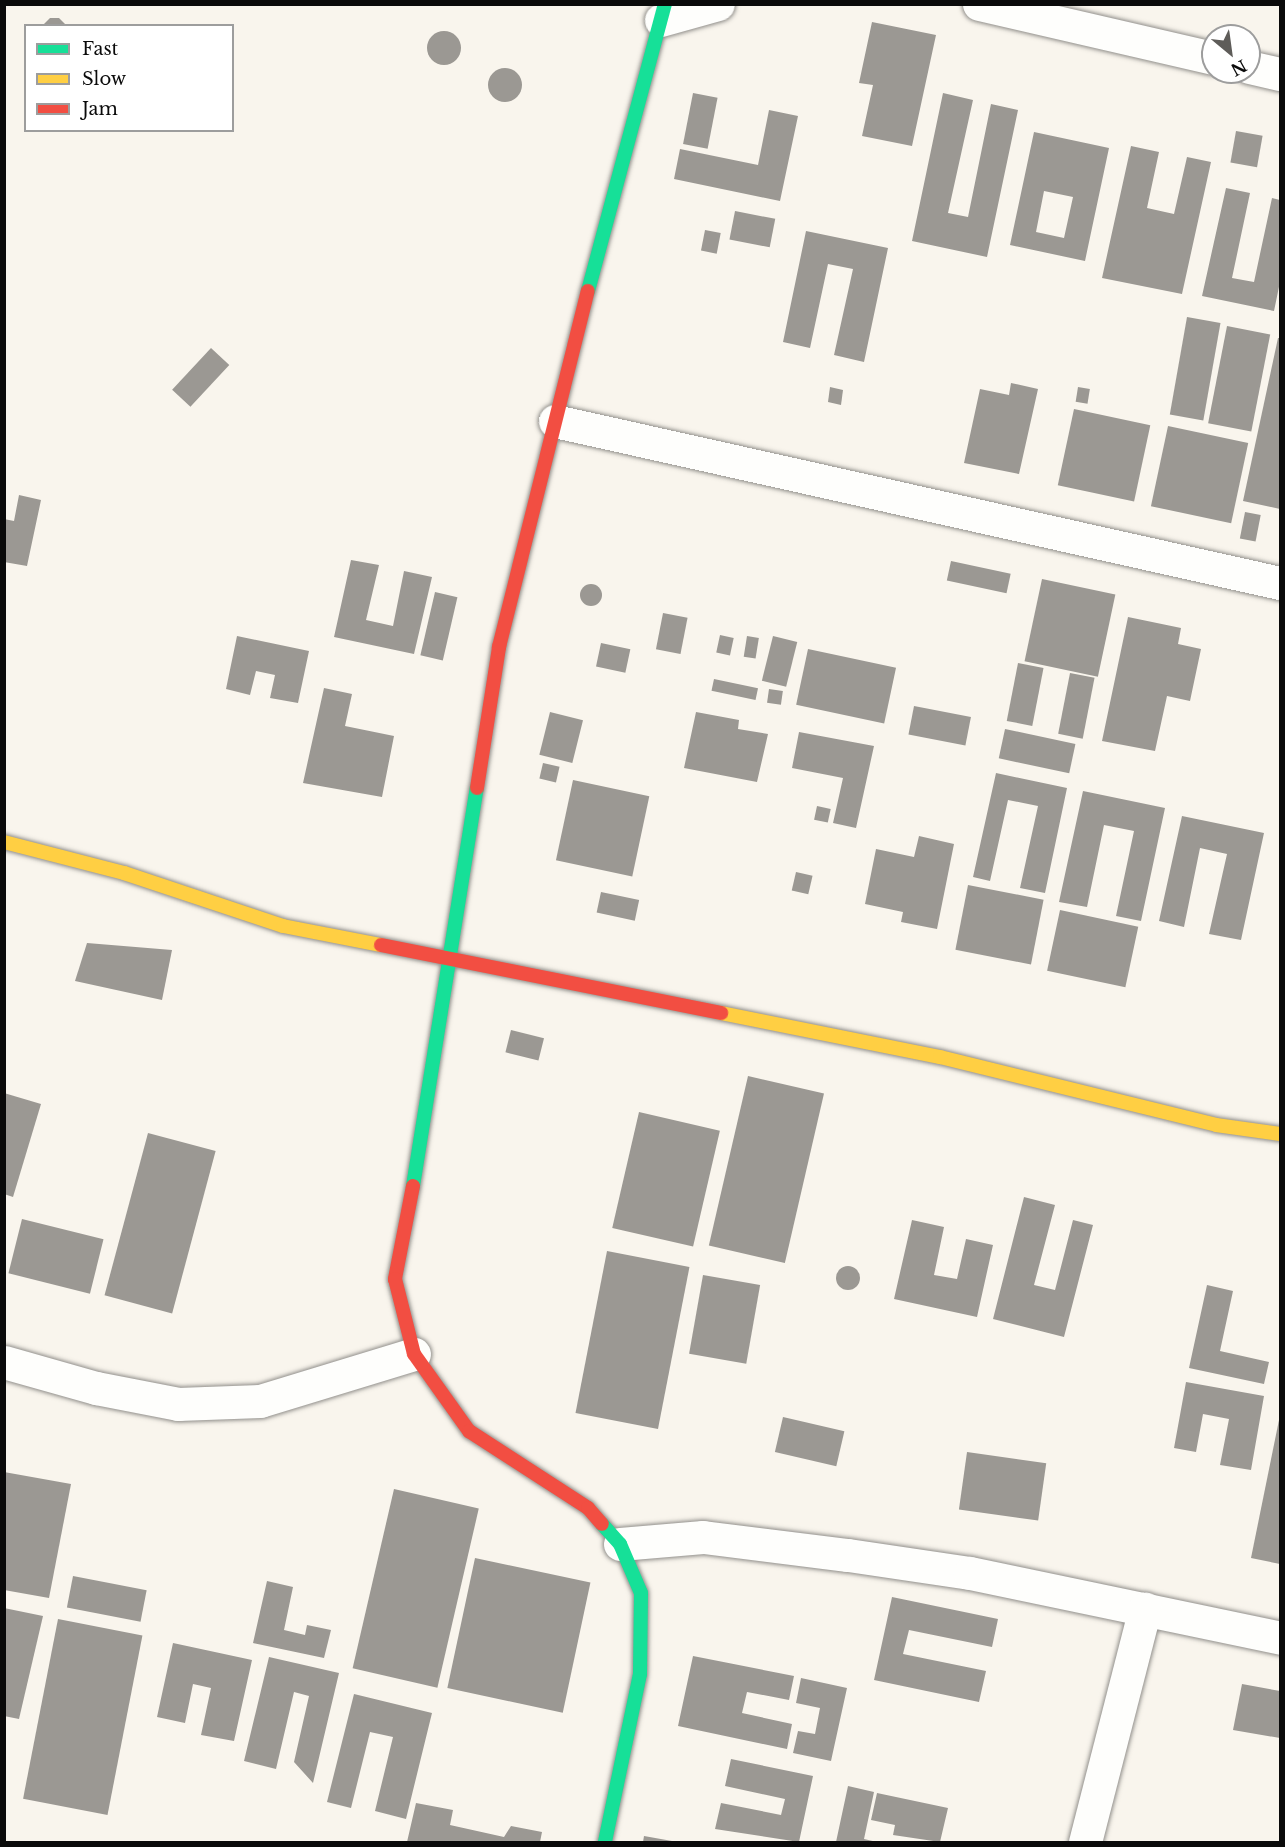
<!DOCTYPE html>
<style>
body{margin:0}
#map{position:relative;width:1285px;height:1847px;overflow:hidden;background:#f9f5ed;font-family:"Libre Baskerville",serif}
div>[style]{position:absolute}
.building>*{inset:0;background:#9b9893;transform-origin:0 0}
.round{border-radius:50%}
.roads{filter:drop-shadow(0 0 2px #92908c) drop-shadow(0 0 2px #92908c)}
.street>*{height:33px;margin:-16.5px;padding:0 16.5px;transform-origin:16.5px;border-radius:16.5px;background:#fefefc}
.fast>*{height:14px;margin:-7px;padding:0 7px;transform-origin:7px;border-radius:7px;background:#16e098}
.slow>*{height:14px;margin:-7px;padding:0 7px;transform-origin:7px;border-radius:7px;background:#ffcf43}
.jam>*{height:14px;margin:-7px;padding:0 7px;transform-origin:7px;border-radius:7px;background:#f24e42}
span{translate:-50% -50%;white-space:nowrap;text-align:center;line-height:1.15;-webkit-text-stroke:6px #fff;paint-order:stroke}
.frame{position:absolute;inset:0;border:6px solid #0a0a0a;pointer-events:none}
.legend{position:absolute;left:24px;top:24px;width:210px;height:108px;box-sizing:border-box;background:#fff;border:2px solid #9d9d9d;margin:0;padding:8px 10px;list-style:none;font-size:18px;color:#0a0a0a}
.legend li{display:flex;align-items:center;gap:12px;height:30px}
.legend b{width:30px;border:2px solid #9d9d9d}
.north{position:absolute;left:1201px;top:24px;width:60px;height:60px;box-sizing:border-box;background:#fff;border:2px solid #9d9d9d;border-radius:50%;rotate:151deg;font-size:16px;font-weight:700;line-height:24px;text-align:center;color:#0a0a0a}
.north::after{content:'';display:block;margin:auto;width:21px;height:27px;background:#5e5c59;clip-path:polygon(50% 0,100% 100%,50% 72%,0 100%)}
</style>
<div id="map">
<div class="building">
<div style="clip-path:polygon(50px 18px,59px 18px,67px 26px,42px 26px)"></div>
<div style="clip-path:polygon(872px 22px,936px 35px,912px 146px,862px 136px,873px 85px,859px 83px)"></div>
<div class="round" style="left:427px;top:31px;width:34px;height:34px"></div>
<div class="round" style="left:488px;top:68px;width:34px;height:34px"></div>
<div style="left:693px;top:93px;width:25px;height:52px;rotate:11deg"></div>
<div style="clip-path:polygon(943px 93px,973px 100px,948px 213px,968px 217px,991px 104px,1018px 110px,987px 257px,912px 241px)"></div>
<div style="clip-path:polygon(769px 110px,798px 116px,780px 201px,674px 179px,680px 149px,758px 165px)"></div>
<div style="left:1236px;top:131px;width:27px;height:32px;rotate:10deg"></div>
<div style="clip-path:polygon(evenodd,1034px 132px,1109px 148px,1085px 261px,1010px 245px,1034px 132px,1044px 191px,1073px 197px,1064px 238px,1036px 232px,1044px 191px)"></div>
<div style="clip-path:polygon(1131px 146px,1159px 152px,1147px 208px,1174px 214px,1187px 157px,1211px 162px,1182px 294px,1102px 278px)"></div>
<div style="clip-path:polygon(1226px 188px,1250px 193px,1232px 278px,1254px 282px,1272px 198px,1280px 200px,1280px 282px,1274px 311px,1202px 296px)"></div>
<div style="left:735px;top:211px;width:41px;height:29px;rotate:11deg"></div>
<div style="left:705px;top:230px;width:16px;height:21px;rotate:11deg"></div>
<div style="clip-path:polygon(806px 231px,888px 248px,864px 362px,834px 355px,853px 269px,828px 264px,810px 348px,783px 342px)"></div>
<div style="left:1187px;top:317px;width:34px;height:99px;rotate:10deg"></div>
<div style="left:1227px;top:326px;width:44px;height:99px;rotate:11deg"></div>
<div style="clip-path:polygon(1278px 338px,1280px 338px,1280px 509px,1243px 501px)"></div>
<div style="left:211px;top:348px;width:25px;height:57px;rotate:43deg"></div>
<div style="clip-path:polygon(1011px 383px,1038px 389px,1019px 474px,964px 463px,980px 389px,1009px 395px)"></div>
<div style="clip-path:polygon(830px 387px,843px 390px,841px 405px,828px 402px)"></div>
<div style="left:1078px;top:387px;width:12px;height:15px;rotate:9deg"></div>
<div style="left:1074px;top:409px;width:78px;height:78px;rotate:12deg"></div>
<div style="left:1168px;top:426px;width:82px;height:82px;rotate:12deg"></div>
<div style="clip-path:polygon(19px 495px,41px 500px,27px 566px,4px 562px,4px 519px,14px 521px)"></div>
<div style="left:1245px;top:512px;width:16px;height:27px;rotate:11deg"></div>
<div style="clip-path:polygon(351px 560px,379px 565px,366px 620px,393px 626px,404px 571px,432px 577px,414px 654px,334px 637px)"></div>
<div style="left:951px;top:561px;width:61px;height:20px;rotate:12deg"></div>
<div style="left:1042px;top:579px;width:75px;height:84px;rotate:12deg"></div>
<div class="round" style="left:580px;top:584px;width:22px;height:22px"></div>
<div style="left:435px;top:592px;width:23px;height:65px;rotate:13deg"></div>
<div style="left:663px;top:613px;width:25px;height:37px;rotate:11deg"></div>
<div style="clip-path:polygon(1128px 617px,1181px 628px,1178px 644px,1201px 649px,1190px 701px,1167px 696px,1155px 751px,1102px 741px)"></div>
<div style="left:720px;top:635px;width:14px;height:18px;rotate:12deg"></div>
<div style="clip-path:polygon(237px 636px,309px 651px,298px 703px,270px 698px,275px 675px,256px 671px,250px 695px,226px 689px)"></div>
<div style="left:747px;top:636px;width:12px;height:21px;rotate:9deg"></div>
<div style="left:773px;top:636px;width:25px;height:46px;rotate:14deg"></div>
<div style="left:601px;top:643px;width:30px;height:24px;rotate:12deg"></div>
<div style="left:808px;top:649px;width:90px;height:57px;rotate:12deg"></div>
<div style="left:1018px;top:663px;width:26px;height:59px;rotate:11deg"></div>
<div style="left:1070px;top:673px;width:25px;height:62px;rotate:11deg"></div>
<div style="left:714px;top:679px;width:45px;height:12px;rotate:12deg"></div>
<div style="clip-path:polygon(324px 688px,352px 694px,345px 726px,394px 736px,382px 797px,303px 783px)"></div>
<div style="left:769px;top:689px;width:14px;height:14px;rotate:8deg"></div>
<div style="left:914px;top:706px;width:58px;height:29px;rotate:11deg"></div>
<div style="left:550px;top:712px;width:34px;height:44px;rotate:14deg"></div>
<div style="clip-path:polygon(696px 712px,739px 720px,738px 729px,768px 734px,757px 782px,684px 768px)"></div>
<div style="left:1005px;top:729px;width:72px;height:30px;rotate:12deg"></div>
<div style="clip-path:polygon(799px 732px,874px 746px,856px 828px,833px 823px,843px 778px,792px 768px)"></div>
<div style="left:543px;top:763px;width:17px;height:16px;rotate:13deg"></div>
<div style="clip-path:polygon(996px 773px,1067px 788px,1045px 893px,1020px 888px,1038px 806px,1008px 800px,990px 881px,973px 877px)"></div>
<div style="left:573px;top:780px;width:78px;height:82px;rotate:12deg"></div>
<div style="clip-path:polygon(1083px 791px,1165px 808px,1141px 921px,1116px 916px,1134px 831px,1104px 825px,1087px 907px,1059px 902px)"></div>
<div style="left:817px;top:806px;width:14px;height:14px;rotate:12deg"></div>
<div style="clip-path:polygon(1182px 816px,1264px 833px,1241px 940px,1209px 934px,1227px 854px,1200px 848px,1184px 927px,1159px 921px)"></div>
<div style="clip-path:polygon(919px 836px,954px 844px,937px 929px,901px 922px,903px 912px,865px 904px,876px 849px,914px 857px)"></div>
<div style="left:796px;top:872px;width:17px;height:19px;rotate:13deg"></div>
<div style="left:968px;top:885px;width:77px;height:66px;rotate:11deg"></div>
<div style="left:601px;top:892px;width:39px;height:21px;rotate:12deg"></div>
<div style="left:1060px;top:910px;width:80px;height:62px;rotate:12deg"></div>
<div style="clip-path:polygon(87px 943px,172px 950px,162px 1000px,75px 981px)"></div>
<div style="left:511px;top:1030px;width:34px;height:23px;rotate:14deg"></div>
<div style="left:748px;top:1076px;width:78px;height:174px;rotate:13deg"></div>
<div style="clip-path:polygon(4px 1093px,41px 1104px,13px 1197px,4px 1194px)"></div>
<div style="left:639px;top:1112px;width:83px;height:119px;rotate:13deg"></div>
<div style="left:148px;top:1133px;width:70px;height:168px;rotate:15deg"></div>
<div style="clip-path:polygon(1024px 1197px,1055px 1205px,1034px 1285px,1055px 1290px,1073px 1220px,1093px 1225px,1064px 1337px,993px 1319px)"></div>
<div style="left:22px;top:1219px;width:84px;height:56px;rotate:14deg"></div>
<div style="clip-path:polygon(912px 1220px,944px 1227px,934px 1275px,957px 1279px,966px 1239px,993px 1245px,977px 1317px,894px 1299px)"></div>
<div style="left:607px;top:1251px;width:84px;height:165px;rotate:11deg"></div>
<div class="round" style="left:836px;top:1266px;width:24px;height:24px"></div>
<div style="left:703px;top:1275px;width:58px;height:80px;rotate:10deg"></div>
<div style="clip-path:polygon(1207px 1285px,1233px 1291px,1220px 1351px,1269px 1362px,1264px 1384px,1189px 1368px)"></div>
<div style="clip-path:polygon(1186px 1382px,1264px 1396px,1251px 1470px,1220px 1465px,1229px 1419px,1203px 1414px,1196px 1452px,1174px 1448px)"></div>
<div style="clip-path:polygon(1280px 1415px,1280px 1564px,1251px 1558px)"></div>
<div style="left:783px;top:1417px;width:63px;height:36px;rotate:13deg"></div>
<div style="left:967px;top:1452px;width:80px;height:58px;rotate:8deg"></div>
<div style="clip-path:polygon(4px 1472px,71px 1484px,49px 1598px,4px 1590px)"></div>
<div style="left:394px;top:1489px;width:87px;height:184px;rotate:13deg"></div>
<div style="left:475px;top:1558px;width:118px;height:133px;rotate:12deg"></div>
<div style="left:73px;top:1576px;width:75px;height:32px;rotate:11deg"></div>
<div style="clip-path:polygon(267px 1581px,293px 1587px,284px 1630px,305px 1635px,307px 1625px,331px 1630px,324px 1658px,253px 1643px)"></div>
<div style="clip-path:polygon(892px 1597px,998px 1619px,992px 1647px,909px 1630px,903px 1654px,986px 1671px,979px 1702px,874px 1680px)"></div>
<div style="clip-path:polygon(4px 1608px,43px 1616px,19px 1719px,4px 1716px)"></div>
<div style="left:58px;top:1619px;width:86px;height:183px;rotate:11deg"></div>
<div style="clip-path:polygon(173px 1643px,252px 1660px,234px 1741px,201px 1735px,211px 1688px,193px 1684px,185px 1723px,157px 1717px)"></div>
<div style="clip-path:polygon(693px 1656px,794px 1676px,789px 1700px,747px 1692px,742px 1713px,792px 1724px,787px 1749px,678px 1726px)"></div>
<div style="clip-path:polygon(269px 1657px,339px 1673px,313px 1783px,294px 1762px,309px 1696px,294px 1692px,276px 1769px,244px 1761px)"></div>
<div style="clip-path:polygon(801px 1678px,847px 1688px,831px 1761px,793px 1753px,798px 1731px,815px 1734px,820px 1708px,796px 1703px)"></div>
<div style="clip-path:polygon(1242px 1684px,1280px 1691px,1280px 1738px,1233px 1730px)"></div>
<div style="clip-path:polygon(354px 1694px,432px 1713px,406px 1819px,375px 1811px,393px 1737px,370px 1732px,351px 1808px,327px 1802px)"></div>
<div style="clip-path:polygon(731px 1759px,813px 1776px,799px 1842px,715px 1829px,721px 1803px,781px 1815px,785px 1799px,725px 1786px)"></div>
<div style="clip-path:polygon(848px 1786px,874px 1792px,864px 1839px,877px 1842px,836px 1842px)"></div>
<div style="clip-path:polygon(877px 1793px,948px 1808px,940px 1842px,893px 1835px,895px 1825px,871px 1820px)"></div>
<div style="clip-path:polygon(416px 1803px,453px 1810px,450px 1825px,504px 1837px,511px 1826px,542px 1832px,540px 1842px,407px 1842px)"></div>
<div style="clip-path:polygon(644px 1836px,672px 1841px,672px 1842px,643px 1842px)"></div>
</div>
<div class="roads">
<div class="street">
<div style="left:979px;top:4px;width:240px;rotate:13deg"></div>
<div style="left:661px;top:20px;width:59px;rotate:-15.7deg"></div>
<div style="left:1249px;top:67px;width:32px;rotate:13deg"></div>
<div style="left:555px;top:421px;width:743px;rotate:12.6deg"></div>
<div style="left:4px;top:1362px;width:96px;rotate:15.8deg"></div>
<div style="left:96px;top:1388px;width:84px;rotate:11deg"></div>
<div style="left:178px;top:1404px;width:82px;rotate:-2.1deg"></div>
<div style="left:260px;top:1401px;width:161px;rotate:-17deg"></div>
<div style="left:620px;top:1544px;width:83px;rotate:-4.8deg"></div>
<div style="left:703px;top:1537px;width:146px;rotate:7.1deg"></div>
<div style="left:848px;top:1555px;width:123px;rotate:8.4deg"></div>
<div style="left:970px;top:1573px;width:317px;rotate:11.8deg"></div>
<div style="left:1085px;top:1842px;width:241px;rotate:-75.6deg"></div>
</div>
<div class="fast">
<div style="left:588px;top:291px;width:297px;rotate:-75deg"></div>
<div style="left:413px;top:1186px;width:403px;rotate:-80.9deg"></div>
<div style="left:602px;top:1524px;width:27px;rotate:48deg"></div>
<div style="left:620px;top:1544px;width:53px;rotate:66.8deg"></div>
<div style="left:641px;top:1593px;width:81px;rotate:90.7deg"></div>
<div style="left:640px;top:1674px;width:172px;rotate:101.8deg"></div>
</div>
<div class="slow">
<div style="left:4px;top:842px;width:124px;rotate:14.5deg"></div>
<div style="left:124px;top:873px;width:168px;rotate:18.4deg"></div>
<div style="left:283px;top:926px;width:100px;rotate:11deg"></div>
<div style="left:721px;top:1013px;width:223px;rotate:11.4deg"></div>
<div style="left:940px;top:1057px;width:284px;rotate:13.8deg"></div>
<div style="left:1216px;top:1125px;width:65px;rotate:8deg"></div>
</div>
<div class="jam">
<div style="left:477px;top:788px;width:143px;rotate:-81.1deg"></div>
<div style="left:499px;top:647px;width:367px;rotate:-76deg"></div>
<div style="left:381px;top:945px;width:347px;rotate:11.3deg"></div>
<div style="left:413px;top:1186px;width:95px;rotate:101deg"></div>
<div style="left:395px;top:1279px;width:77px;rotate:75.8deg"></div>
<div style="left:414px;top:1354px;width:95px;rotate:54.5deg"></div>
<div style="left:469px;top:1431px;width:142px;rotate:32.9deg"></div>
<div style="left:588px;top:1508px;width:21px;rotate:49deg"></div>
</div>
</div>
<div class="frame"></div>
<ul class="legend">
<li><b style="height:8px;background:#16e098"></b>Fast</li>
<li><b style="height:8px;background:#ffcf43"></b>Slow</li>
<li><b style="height:8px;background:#f24e42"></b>Jam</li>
</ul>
<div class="north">N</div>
</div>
